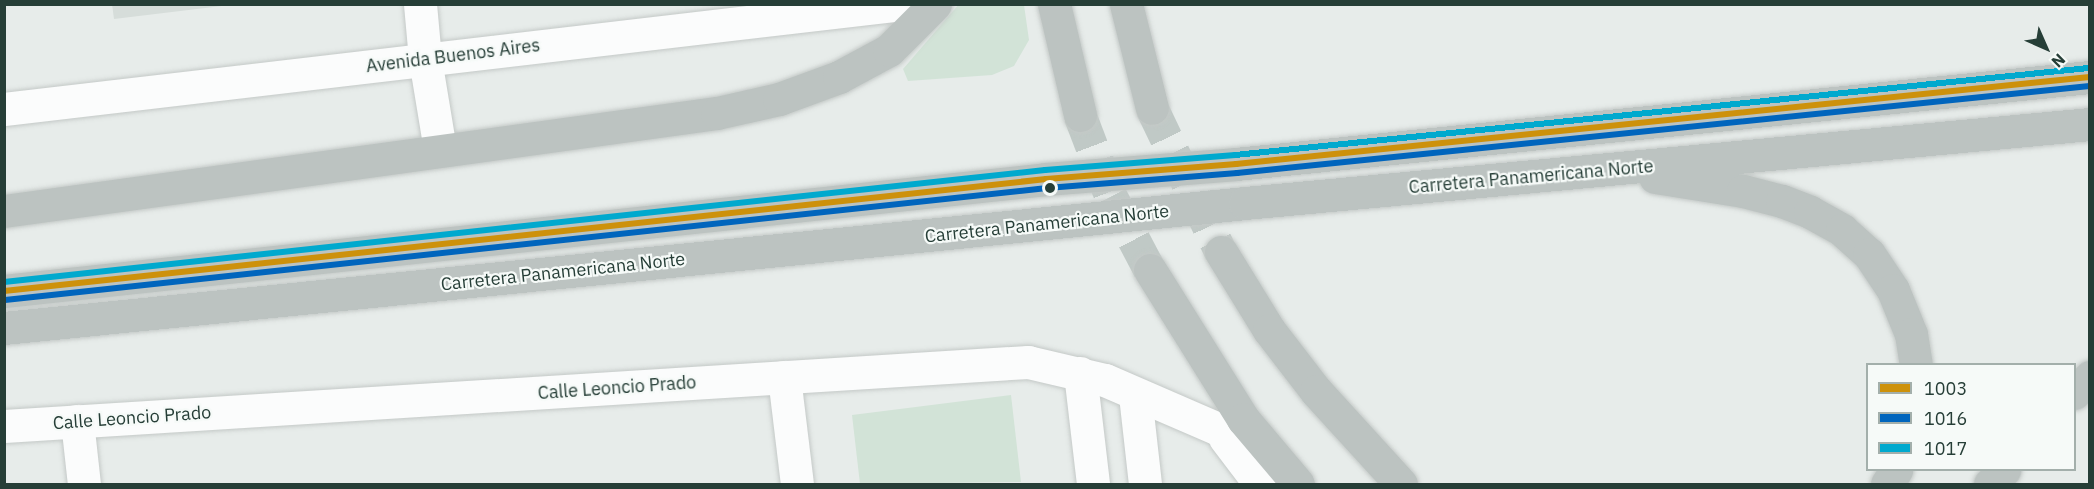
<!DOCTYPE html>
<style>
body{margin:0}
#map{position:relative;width:2094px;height:489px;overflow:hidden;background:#e7ecea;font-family:"IBM Plex Sans",sans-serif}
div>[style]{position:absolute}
.built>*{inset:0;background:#d6ddda}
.green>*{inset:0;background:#d2e3d7}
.highway-tunnel>*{height:33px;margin-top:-16.5px;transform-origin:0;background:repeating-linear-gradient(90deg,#c0c9c6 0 33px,transparent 0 49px)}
.roads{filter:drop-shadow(0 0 2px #c4c9c7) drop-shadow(0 0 2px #c4c9c7)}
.minor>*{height:33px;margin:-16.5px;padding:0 16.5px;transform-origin:16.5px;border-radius:16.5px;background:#fbfcfc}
.highway>*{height:33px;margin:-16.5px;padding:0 16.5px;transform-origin:16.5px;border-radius:16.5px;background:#bcc3c1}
.bus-1>*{height:6px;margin:-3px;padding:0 3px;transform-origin:3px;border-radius:3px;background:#cd910b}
.bus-2>*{height:6px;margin:-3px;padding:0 3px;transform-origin:3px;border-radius:3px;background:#0065bd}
.bus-3>*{height:6px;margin:-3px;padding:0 3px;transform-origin:3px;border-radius:3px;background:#00a9ce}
.dots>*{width:16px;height:16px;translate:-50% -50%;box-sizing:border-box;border:3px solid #f6faf8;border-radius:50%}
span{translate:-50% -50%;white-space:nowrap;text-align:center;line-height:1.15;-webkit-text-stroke:4.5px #f6faf8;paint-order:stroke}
.street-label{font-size:18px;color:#263e37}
.frame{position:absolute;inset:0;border:6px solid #263e37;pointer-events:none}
.legend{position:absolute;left:1866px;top:363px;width:210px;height:108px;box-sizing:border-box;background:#f6faf8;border:2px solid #a3afab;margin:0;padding:8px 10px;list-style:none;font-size:18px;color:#263e37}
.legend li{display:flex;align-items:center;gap:12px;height:30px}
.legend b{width:30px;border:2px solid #a3afab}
.north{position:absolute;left:2016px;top:18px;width:60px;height:60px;-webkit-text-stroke:4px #f6faf8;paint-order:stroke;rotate:135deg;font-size:16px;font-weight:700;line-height:24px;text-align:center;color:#263e37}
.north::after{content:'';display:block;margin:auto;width:21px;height:27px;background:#263e37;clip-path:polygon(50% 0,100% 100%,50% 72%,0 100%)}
</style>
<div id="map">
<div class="built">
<div style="clip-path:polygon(112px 4px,230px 4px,230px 5px,114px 19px)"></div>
</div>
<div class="green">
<div style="clip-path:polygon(959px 4px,1024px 5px,1029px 40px,1014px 66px,992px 75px,908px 81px,903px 69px)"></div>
<div style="clip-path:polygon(1011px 395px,1021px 482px,860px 484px,852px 415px)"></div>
</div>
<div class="highway-tunnel">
<div style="left:1152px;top:108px;width:160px;rotate:64.4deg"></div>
<div style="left:1080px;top:115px;width:87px;rotate:69.1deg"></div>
<div style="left:1111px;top:196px;width:84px;rotate:62.2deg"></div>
</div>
<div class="roads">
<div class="minor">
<div style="left:420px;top:4px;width:55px;rotate:84.8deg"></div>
<div style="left:425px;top:59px;width:92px;rotate:80.6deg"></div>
<div style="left:4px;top:109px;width:904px;rotate:-6.67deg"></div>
<div style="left:1080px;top:373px;width:112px;rotate:83.3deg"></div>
<div style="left:784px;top:377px;width:108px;rotate:83.1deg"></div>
<div style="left:1135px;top:395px;width:90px;rotate:83.6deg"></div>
<div style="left:77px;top:421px;width:63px;rotate:83.7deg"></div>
<div style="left:4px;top:426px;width:1026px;rotate:-3.58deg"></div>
<div style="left:1028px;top:362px;width:79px;rotate:13.2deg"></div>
<div style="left:1105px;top:380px;width:123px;rotate:23.4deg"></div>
<div style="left:1218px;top:429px;width:69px;rotate:29.5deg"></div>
<div style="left:1225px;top:438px;width:58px;rotate:52.7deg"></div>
</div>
<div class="highway">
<div style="left:1054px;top:4px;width:114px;rotate:76.8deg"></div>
<div style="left:1126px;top:4px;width:107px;rotate:76deg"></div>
<div style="left:1655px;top:177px;width:89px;rotate:9deg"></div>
<div style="left:1743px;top:191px;width:40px;rotate:14.4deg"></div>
<div style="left:1782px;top:201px;width:30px;rotate:21deg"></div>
<div style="left:1810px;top:212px;width:37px;rotate:29deg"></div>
<div style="left:1842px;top:230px;width:36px;rotate:42deg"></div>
<div style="left:1869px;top:254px;width:43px;rotate:56.3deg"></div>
<div style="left:1893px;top:290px;width:48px;rotate:67.8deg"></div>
<div style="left:1911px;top:334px;width:30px;rotate:81deg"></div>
<div style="left:4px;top:211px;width:720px;rotate:-7.83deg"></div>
<div style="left:717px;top:113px;width:64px;rotate:-12.7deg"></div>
<div style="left:779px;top:99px;width:64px;rotate:-20.1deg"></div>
<div style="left:839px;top:77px;width:57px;rotate:-28.4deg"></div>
<div style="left:889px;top:50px;width:65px;rotate:-45deg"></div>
<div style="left:1221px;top:252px;width:92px;rotate:58.4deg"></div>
<div style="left:1269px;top:330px;width:77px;rotate:52.4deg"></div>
<div style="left:1316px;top:391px;width:126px;rotate:47.6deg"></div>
<div style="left:1150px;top:270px;width:176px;rotate:58deg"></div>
<div style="left:1243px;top:419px;width:85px;rotate:49.8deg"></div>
<div style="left:4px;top:291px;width:1048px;rotate:-6.13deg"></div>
<div style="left:1046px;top:179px;width:191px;rotate:-4.5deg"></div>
<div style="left:1236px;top:164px;width:858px;rotate:-5.82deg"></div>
<div style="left:4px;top:328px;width:1247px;rotate:-5.75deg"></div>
<div style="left:1245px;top:203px;width:849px;rotate:-5.34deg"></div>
<div style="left:2074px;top:393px;width:23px;rotate:-45deg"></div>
<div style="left:1887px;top:484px;width:17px;rotate:-57deg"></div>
<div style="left:1990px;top:484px;width:20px;rotate:-45deg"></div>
</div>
</div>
<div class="bus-1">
<div style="left:4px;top:291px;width:1048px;rotate:-6.13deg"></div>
<div style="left:1046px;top:179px;width:191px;rotate:-4.5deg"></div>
<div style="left:1236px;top:164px;width:858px;rotate:-5.82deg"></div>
</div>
<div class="bus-2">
<div style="left:5px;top:300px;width:1048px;rotate:-6.13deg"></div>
<div style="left:1047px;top:188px;width:191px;rotate:-4.5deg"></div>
<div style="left:1237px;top:173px;width:857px;rotate:-5.82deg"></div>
</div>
<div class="bus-3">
<div style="left:4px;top:282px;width:1047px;rotate:-6.14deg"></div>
<div style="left:1045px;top:170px;width:191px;rotate:-4.5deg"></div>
<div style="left:1235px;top:155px;width:858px;rotate:-5.82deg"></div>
</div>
<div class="dots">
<div style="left:1050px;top:188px;background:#263e37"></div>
</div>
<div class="street-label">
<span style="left:453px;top:56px;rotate:-7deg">Avenida Buenos Aires</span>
<span style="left:1531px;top:177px;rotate:-5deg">Carretera Panamericana Norte</span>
<span style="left:1047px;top:224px;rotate:-6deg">Carretera Panamericana Norte</span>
<span style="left:563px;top:272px;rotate:-6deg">Carretera Panamericana Norte</span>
<span style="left:617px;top:388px;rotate:-4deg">Calle Leoncio Prado</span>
<span style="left:132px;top:418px;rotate:-4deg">Calle Leoncio Prado</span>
</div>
<div class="frame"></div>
<ul class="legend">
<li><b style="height:8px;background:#cd910b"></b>1003</li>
<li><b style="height:8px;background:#0065bd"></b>1016</li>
<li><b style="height:8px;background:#00a9ce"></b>1017</li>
</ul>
<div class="north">N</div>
</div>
